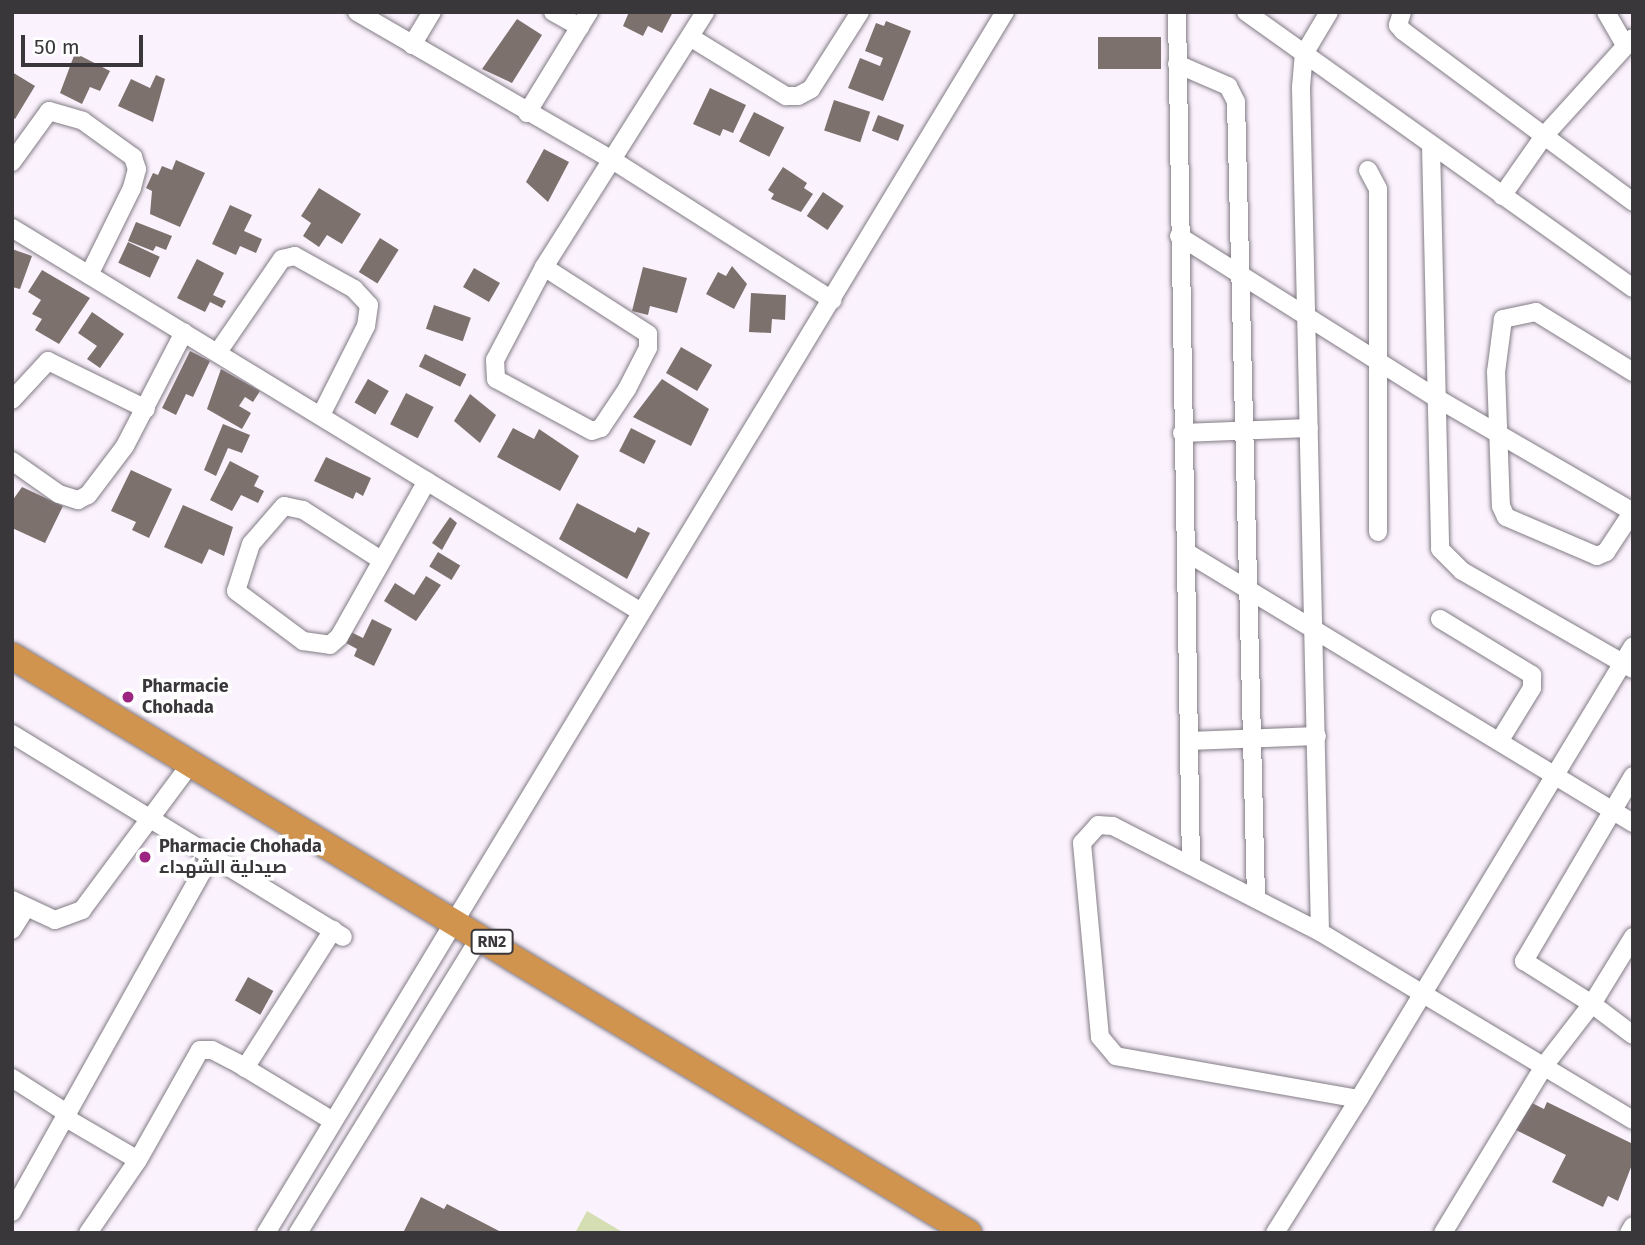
<!DOCTYPE html>
<meta charset="utf-8">
<style>
body{margin:0}
#map{position:relative;width:1645px;height:1245px;overflow:hidden;background:#faf2fd;font-family:"Fira Sans",Cairo,sans-serif}
div>[style]{position:absolute}
.green>*{inset:0;background:#d4deb2}
.building>*{inset:0;background:#7d716e;transform-origin:0 0}
.roads{filter:drop-shadow(0 0 2px #827b84) drop-shadow(0 0 2px #827b84)}
.minor>*{height:18px;margin:-9px;padding:0 9px;transform-origin:9px;border-radius:9px;background:#fff}
.highway>*{height:26px;margin:-13px;padding:0 13px;transform-origin:13px;border-radius:13px;background:#d1944f}
.dots>*{width:19px;height:19px;translate:-50% -50%;box-sizing:border-box;border:4px solid #fff;border-radius:50%}
span{translate:-50% -50%;white-space:nowrap;text-align:center;line-height:1.15;-webkit-text-stroke:7px #fff;paint-order:stroke}
.shield-label span{padding:2px 5px;background:#fff;border:2px solid;border-radius:5px;-webkit-text-stroke-width:0}
.shield-label{font-size:16px;color:#3a373b;font-weight:700}
.poi-label{font-size:18px;color:#3a373b;font-weight:700}
.left{translate:0 -50%;text-align:left}
.frame{position:absolute;inset:0;border:14px solid #3a373b;pointer-events:none}
.scale{position:absolute;left:21px;top:35px;width:122px;height:32px;box-sizing:border-box;border:4px solid #3a373b;border-top:0;padding-left:9px;font-size:21px;line-height:24px;white-space:nowrap;color:#3a373b;-webkit-text-stroke:5px #fff;paint-order:stroke}
</style>
<div id="map">
<div class="green">
<div style="clip-path:polygon(587px 1211px,624px 1233px,575px 1233px)"></div>
</div>
<div class="building">
<div style="clip-path:polygon(629px 12px,673px 12px,662px 33px,648px 26px,643px 36px,623px 26px)"></div>
<div style="clip-path:polygon(517px 19px,542px 35px,512px 83px,482px 69px)"></div>
<div style="clip-path:polygon(886px 21px,911px 31px,883px 101px,848px 88px,860px 58px,880px 66px,883px 58px,865px 51px,876px 23px,884px 26px)"></div>
<div style="left:1161px;top:37px;width:32px;height:63px;rotate:90deg"></div>
<div style="clip-path:polygon(75px 53px,110px 71px,100px 91px,90px 87px,82px 104px,60px 93px)"></div>
<div style="clip-path:polygon(12px 72px,35px 86px,15px 119px,12px 117px)"></div>
<div style="clip-path:polygon(156px 75px,165px 79px,153px 122px,118px 106px,131px 79px,150px 88px)"></div>
<div style="clip-path:polygon(710px 88px,746px 105px,733px 133px,723px 129px,720px 136px,693px 124px)"></div>
<div style="left:834px;top:100px;width:38px;height:32px;rotate:18deg"></div>
<div style="left:754px;top:112px;width:34px;height:33px;rotate:27deg"></div>
<div style="left:878px;top:115px;width:28px;height:17px;rotate:21deg"></div>
<div style="clip-path:polygon(544px 149px,569px 162px,548px 202px,526px 182px)"></div>
<div style="clip-path:polygon(176px 160px,205px 173px,180px 227px,150px 214px,152px 191px,146px 188px,153px 173px,158px 175px,162px 166px,172px 170px)"></div>
<div style="clip-path:polygon(783px 167px,807px 183px,804px 188px,813px 194px,801px 212px,771px 199px,774px 194px,768px 190px)"></div>
<div style="clip-path:polygon(319px 188px,361px 214px,342px 244px,327px 235px,319px 247px,303px 236px,311px 223px,301px 216px)"></div>
<div style="left:823px;top:192px;width:25px;height:29px;rotate:34deg"></div>
<div style="clip-path:polygon(230px 205px,252px 215px,244px 231px,262px 239px,256px 253px,240px 246px,236px 255px,212px 244px)"></div>
<div style="clip-path:polygon(136px 222px,172px 236px,166px 250px,156px 246px,153px 251px,128px 241px)"></div>
<div style="left:380px;top:238px;width:22px;height:40px;rotate:32deg"></div>
<div style="left:128px;top:242px;width:35px;height:23px;rotate:25deg"></div>
<div style="clip-path:polygon(12px 249px,32px 256px,20px 289px,12px 287px)"></div>
<div style="clip-path:polygon(197px 259px,224px 273px,213px 295px,226px 301px,222px 308px,210px 302px,205px 312px,177px 298px)"></div>
<div style="clip-path:polygon(732px 266px,747px 284px,734px 309px,706px 294px,718px 272px,726px 276px)"></div>
<div style="clip-path:polygon(643px 267px,687px 278px,677px 313px,650px 306px,648px 315px,632px 311px)"></div>
<div style="left:474px;top:268px;width:30px;height:22px;rotate:30deg"></div>
<div style="clip-path:polygon(42px 270px,90px 298px,59px 344px,35px 330px,42px 319px,32px 314px,41px 300px,28px 292px)"></div>
<div style="clip-path:polygon(751px 293px,786px 295px,785px 320px,772px 319px,771px 333px,749px 332px)"></div>
<div style="left:434px;top:305px;width:39px;height:25px;rotate:19deg"></div>
<div style="clip-path:polygon(92px 312px,124px 334px,100px 368px,87px 359px,97px 346px,78px 333px)"></div>
<div style="left:681px;top:347px;width:36px;height:30px;rotate:30deg"></div>
<div style="clip-path:polygon(190px 351px,210px 361px,193px 397px,186px 394px,176px 415px,162px 408px)"></div>
<div style="left:425px;top:354px;width:46px;height:14px;rotate:26deg"></div>
<div style="clip-path:polygon(221px 369px,260px 391px,253px 402px,245px 397px,239px 406px,251px 413px,242px 429px,207px 409px)"></div>
<div style="left:368px;top:379px;width:24px;height:27px;rotate:30deg"></div>
<div style="clip-path:polygon(662px 379px,709px 409px,691px 446px,633px 417px)"></div>
<div style="left:406px;top:393px;width:31px;height:35px;rotate:27deg"></div>
<div style="clip-path:polygon(470px 394px,496px 415px,480px 443px,454px 421px)"></div>
<div style="clip-path:polygon(223px 424px,250px 435px,242px 453px,228px 448px,216px 476px,204px 470px)"></div>
<div style="clip-path:polygon(513px 428px,534px 439px,539px 429px,579px 456px,560px 491px,497px 457px)"></div>
<div style="left:631px;top:428px;width:28px;height:26px;rotate:27deg"></div>
<div style="clip-path:polygon(326px 457px,371px 478px,363px 496px,356px 492px,353px 499px,314px 481px)"></div>
<div style="clip-path:polygon(230px 461px,259px 476px,254px 486px,264px 491px,258px 503px,241px 495px,232px 511px,210px 500px)"></div>
<div style="clip-path:polygon(131px 470px,172px 489px,149px 538px,132px 530px,136px 522px,111px 511px)"></div>
<div style="clip-path:polygon(22px 487px,63px 506px,45px 543px,12px 528px,12px 501px)"></div>
<div style="clip-path:polygon(577px 503px,635px 533px,638px 527px,650px 533px,627px 579px,559px 539px)"></div>
<div style="clip-path:polygon(183px 505px,233px 527px,224px 556px,209px 549px,202px 564px,164px 547px)"></div>
<div style="clip-path:polygon(450px 517px,457px 523px,442px 550px,432px 543px)"></div>
<div style="left:438px;top:552px;width:26px;height:17px;rotate:31deg"></div>
<div style="clip-path:polygon(426px 576px,441px 585px,416px 621px,384px 601px,395px 583px,414px 595px)"></div>
<div style="clip-path:polygon(372px 619px,392px 629px,374px 666px,354px 656px,357px 649px,346px 643px,351px 632px,363px 638px)"></div>
<div style="left:248px;top:977px;width:29px;height:27px;rotate:29deg"></div>
<div style="clip-path:polygon(1530px 1102px,1544px 1109px,1547px 1102px,1633px 1144px,1633px 1162px,1618px 1201px,1608px 1196px,1603px 1207px,1552px 1182px,1566px 1155px,1516px 1130px)"></div>
<div style="clip-path:polygon(421px 1197px,444px 1209px,447px 1204px,503px 1233px,403px 1233px)"></div>
</div>
<div class="roads">
<div class="minor">
<div style="left:357px;top:12px;width:297px;rotate:30.1deg"></div>
<div style="left:614px;top:161px;width:259px;rotate:32.5deg"></div>
<div style="left:553px;top:12px;width:31px;rotate:29deg"></div>
<div style="left:1177px;top:12px;width:852px;rotate:89.06deg"></div>
<div style="left:1246px;top:12px;width:475px;rotate:35.5deg"></div>
<div style="left:1402px;top:12px;width:14px;rotate:107deg"></div>
<div style="left:1398px;top:25px;width:8px;rotate:50deg"></div>
<div style="left:1403px;top:31px;width:287px;rotate:36.6deg"></div>
<div style="left:1606px;top:12px;width:36px;rotate:60deg"></div>
<div style="left:690px;top:37px;width:113px;rotate:31.6deg"></div>
<div style="left:786px;top:96px;width:12px"></div>
<div style="left:798px;top:96px;width:15px;rotate:-28deg"></div>
<div style="left:811px;top:89px;width:91px;rotate:-57.5deg"></div>
<div style="left:412px;top:45px;width:39px;rotate:-59deg"></div>
<div style="left:1177px;top:64px;width:56px;rotate:23.3deg"></div>
<div style="left:1228px;top:86px;width:18px;rotate:63deg"></div>
<div style="left:1236px;top:102px;width:797px;rotate:88.56deg"></div>
<div style="left:527px;top:113px;width:119px;rotate:-58.5deg"></div>
<div style="left:1431px;top:145px;width:404px;rotate:88.7deg"></div>
<div style="left:1440px;top:549px;width:31px;rotate:45deg"></div>
<div style="left:1462px;top:571px;width:197px;rotate:29.8deg"></div>
<div style="left:12px;top:162px;width:63px;rotate:-54deg"></div>
<div style="left:49px;top:111px;width:35px;rotate:16deg"></div>
<div style="left:83px;top:121px;width:62px;rotate:35.8deg"></div>
<div style="left:133px;top:157px;width:13px;rotate:72deg"></div>
<div style="left:137px;top:169px;width:20px;rotate:105deg"></div>
<div style="left:132px;top:188px;width:97px;rotate:116.3deg"></div>
<div style="left:1368px;top:170px;width:21px;rotate:62deg"></div>
<div style="left:1378px;top:189px;width:343px;rotate:90deg"></div>
<div style="left:1502px;top:196px;width:73px;rotate:-55deg"></div>
<div style="left:1544px;top:136px;width:132px;rotate:-47.8deg"></div>
<div style="left:12px;top:228px;width:737px;rotate:31.4deg"></div>
<div style="left:1179px;top:236px;width:300px;rotate:32.2deg"></div>
<div style="left:1433px;top:396px;width:231px;rotate:30.1deg"></div>
<div style="left:544px;top:267px;width:124px;rotate:32.8deg"></div>
<div style="left:648px;top:334px;width:14px;rotate:90deg"></div>
<div style="left:648px;top:348px;width:46px;rotate:117.1deg"></div>
<div style="left:627px;top:389px;width:47px;rotate:123.7deg"></div>
<div style="left:601px;top:428px;width:9px;rotate:162deg"></div>
<div style="left:592px;top:431px;width:109px;rotate:-151.6deg"></div>
<div style="left:496px;top:379px;width:19px;rotate:-93deg"></div>
<div style="left:495px;top:360px;width:105px;rotate:-62.2deg"></div>
<div style="left:544px;top:267px;width:302px;rotate:-57.7deg"></div>
<div style="left:218px;top:352px;width:113px;rotate:-55.5deg"></div>
<div style="left:282px;top:259px;width:13px;rotate:-13deg"></div>
<div style="left:295px;top:256px;width:68px;rotate:29.2deg"></div>
<div style="left:354px;top:289px;width:22px;rotate:47deg"></div>
<div style="left:369px;top:305px;width:21px;rotate:98deg"></div>
<div style="left:366px;top:326px;width:100px;rotate:116.8deg"></div>
<div style="left:1633px;top:372px;width:114px;rotate:-148.3deg"></div>
<div style="left:1536px;top:312px;width:34px;rotate:168deg"></div>
<div style="left:1503px;top:319px;width:53px;rotate:97.5deg"></div>
<div style="left:1496px;top:372px;width:134px;rotate:87.9deg"></div>
<div style="left:1501px;top:506px;width:12px;rotate:66deg"></div>
<div style="left:1506px;top:517px;width:99px;rotate:23.2deg"></div>
<div style="left:1597px;top:556px;width:10px;rotate:-24deg"></div>
<div style="left:1606px;top:552px;width:49px;rotate:-56.6deg"></div>
<div style="left:12px;top:400px;width:53px;rotate:-47.3deg"></div>
<div style="left:48px;top:361px;width:109px;rotate:26.1deg"></div>
<div style="left:1182px;top:433px;width:127px;rotate:-2.3deg"></div>
<div style="left:12px;top:461px;width:57px;rotate:35.1deg"></div>
<div style="left:59px;top:494px;width:20px;rotate:18deg"></div>
<div style="left:78px;top:500px;width:11px;rotate:-27deg"></div>
<div style="left:88px;top:495px;width:61px;rotate:-52.9deg"></div>
<div style="left:125px;top:446px;width:128px;rotate:-62.6deg"></div>
<div style="left:1186px;top:552px;width:523px;rotate:31.23deg"></div>
<div style="left:381px;top:560px;width:93px;rotate:-147.3deg"></div>
<div style="left:303px;top:510px;width:19px;rotate:-168deg"></div>
<div style="left:284px;top:506px;width:50px;rotate:131deg"></div>
<div style="left:251px;top:544px;width:49px;rotate:107.7deg"></div>
<div style="left:236px;top:591px;width:84px;rotate:36.7deg"></div>
<div style="left:303px;top:641px;width:27px;rotate:8deg"></div>
<div style="left:330px;top:645px;width:12px;rotate:-42deg"></div>
<div style="left:339px;top:637px;width:179px;rotate:-60.6deg"></div>
<div style="left:1440px;top:619px;width:108px;rotate:31.3deg"></div>
<div style="left:1532px;top:675px;width:13px;rotate:90deg"></div>
<div style="left:1532px;top:688px;width:61px;rotate:121.6deg"></div>
<div style="left:12px;top:734px;width:388px;rotate:31.5deg"></div>
<div style="left:1189px;top:741px;width:128px;rotate:-2.2deg"></div>
<div style="left:1633px;top:776px;width:215px;rotate:120.5deg"></div>
<div style="left:1524px;top:961px;width:80px;rotate:32.3deg"></div>
<div style="left:1592px;top:1004px;width:79px;rotate:-58.5deg"></div>
<div style="left:12px;top:900px;width:47px;rotate:24.9deg"></div>
<div style="left:55px;top:920px;width:29px;rotate:-20deg"></div>
<div style="left:82px;top:910px;width:184px;rotate:-53.4deg"></div>
<div style="left:12px;top:930px;width:26px;rotate:-58deg"></div>
<div style="left:1320px;top:932px;width:845px;rotate:-91.29deg"></div>
<div style="left:1301px;top:87px;width:33px;rotate:-85deg"></div>
<div style="left:1304px;top:54px;width:49px;rotate:-59.2deg"></div>
<div style="left:245px;top:1068px;width:164px;rotate:-57.5deg"></div>
<div style="left:12px;top:1078px;width:67px;rotate:32.7deg"></div>
<div style="left:1359px;top:1099px;width:529px;rotate:-58.83deg"></div>
<div style="left:66px;top:1118px;width:83px;rotate:30.3deg"></div>
<div style="left:12px;top:1212px;width:411px;rotate:-60.8deg"></div>
<div style="left:88px;top:1233px;width:88px;rotate:-55.6deg"></div>
<div style="left:138px;top:1160px;width:126px;rotate:-60.6deg"></div>
<div style="left:200px;top:1050px;width:12px"></div>
<div style="left:212px;top:1050px;width:30px;rotate:27deg"></div>
<div style="left:239px;top:1064px;width:108px;rotate:31.3deg"></div>
<div style="left:266px;top:1233px;width:1427px;rotate:-58.82deg"></div>
<div style="left:298px;top:1233px;width:350px;rotate:-58.4deg"></div>
<div style="left:1275px;top:1233px;width:158px;rotate:-57.9deg"></div>
<div style="left:1359px;top:1099px;width:247px;rotate:-170deg"></div>
<div style="left:1116px;top:1056px;width:25px;rotate:-130deg"></div>
<div style="left:1100px;top:1037px;width:195px;rotate:-95.3deg"></div>
<div style="left:1082px;top:843px;width:24px;rotate:-48deg"></div>
<div style="left:1098px;top:825px;width:15px;rotate:4deg"></div>
<div style="left:1113px;top:826px;width:233px;rotate:27.1deg"></div>
<div style="left:1320px;top:932px;width:365px;rotate:31deg"></div>
<div style="left:1443px;top:1233px;width:195px;rotate:-58.8deg"></div>
<div style="left:1544px;top:1066px;width:78px;rotate:-52.3deg"></div>
<div style="left:1592px;top:1004px;width:51px;rotate:37.1deg"></div>
<div style="left:1629px;top:1233px;width:8px;rotate:-60deg"></div>
</div>
<div class="highway">
<div style="left:12px;top:656px;width:1117px;rotate:31.09deg"></div>
</div>
</div>
<div class="dots">
<div style="left:128px;top:697px;background:#9b2580"></div>
<div style="left:145px;top:857px;background:#9b2580"></div>
</div>
<div class="shield-label">
<span style="left:492px;top:942px">RN2</span>
</div>
<div class="poi-label">
<span class="left" style="left:142px;top:697px">Pharmacie<br>Chohada</span>
<span class="left" style="left:159px;top:857px">Pharmacie Chohada<br>صيدلية الشهداء</span>
</div>
<div class="frame"></div>
<div class="scale">50 m</div>
</div>
